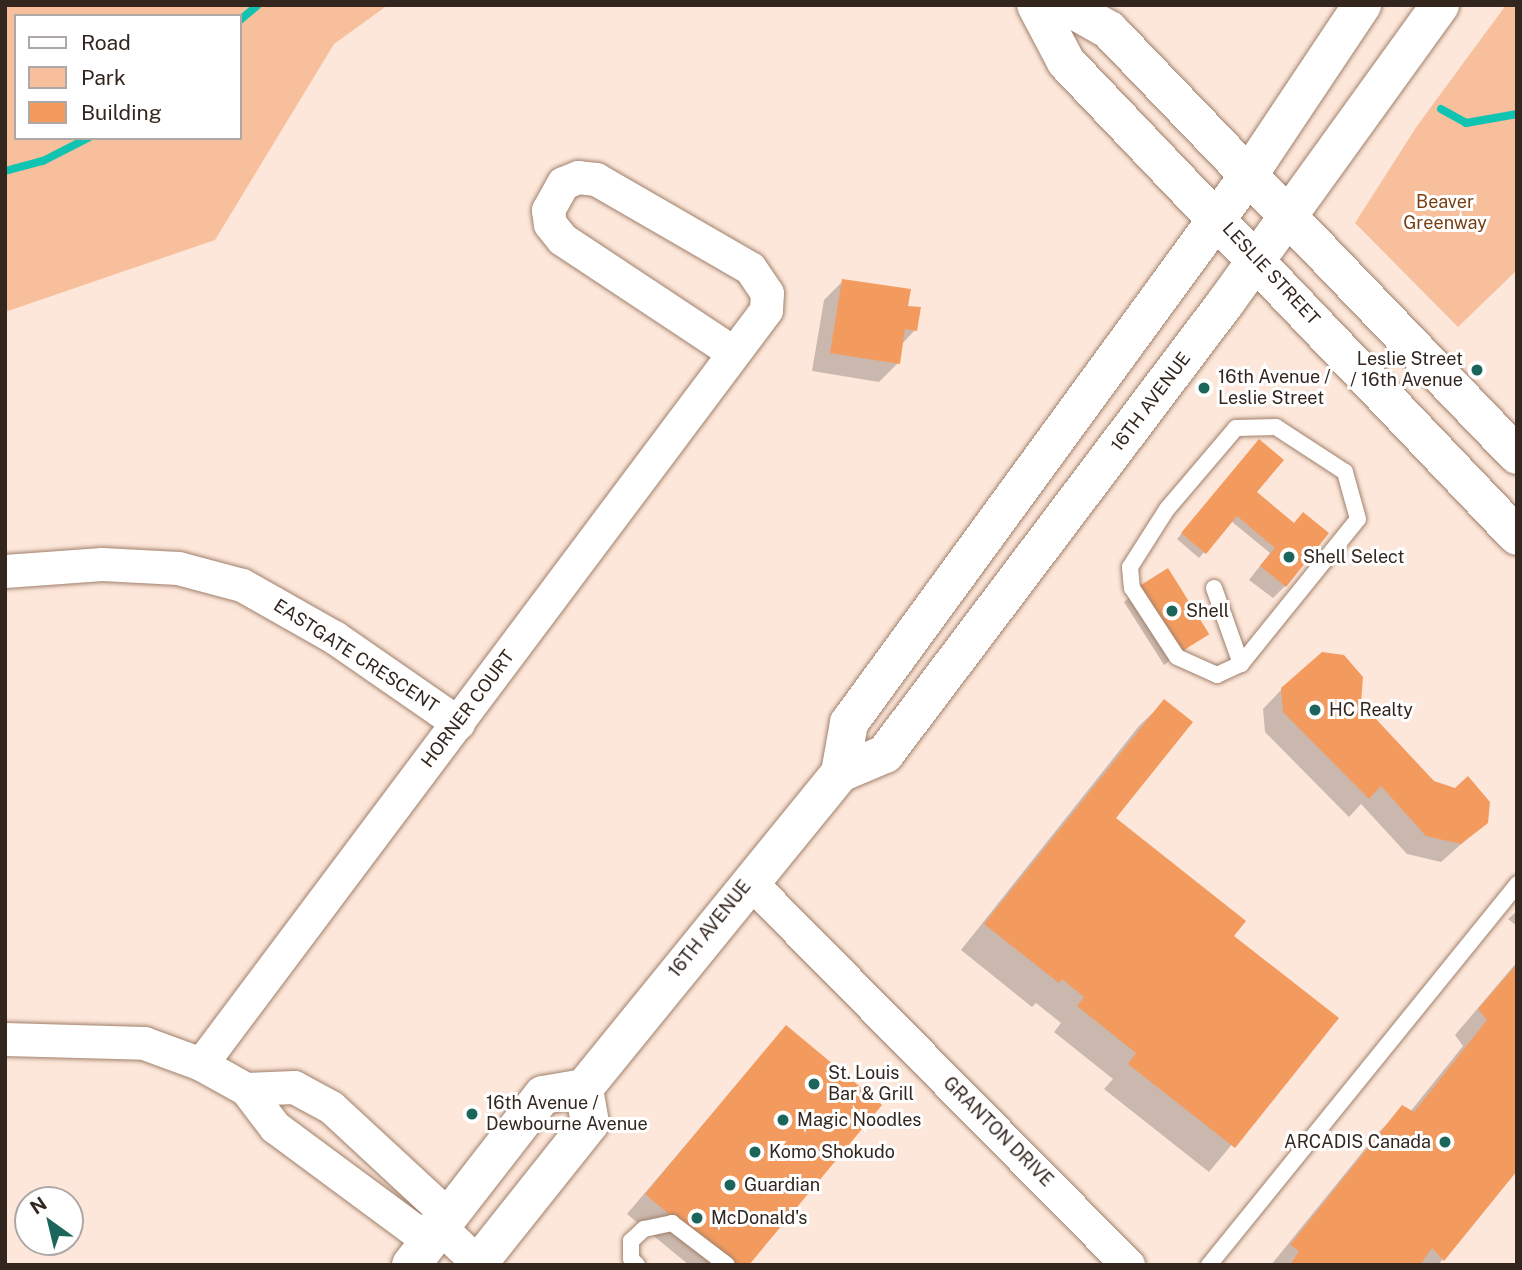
<!DOCTYPE html>
<style>
body{margin:0}
#map{position:relative;width:1522px;height:1270px;overflow:hidden;background:#fde7da;font-family:"Public Sans",sans-serif}
div>[style]{position:absolute}
.green>*{inset:0;background:#f8bf9c}
.shadow>*{inset:0;background:#0003}
.stream>*{height:8px;margin:-4px;padding:0 4px;transform-origin:4px;border-radius:4px;background:#11c4b1}
.building>*{inset:0;background:#f39b5f;transform-origin:0 0}
.roads{filter:drop-shadow(0 0 2px #a0806b) drop-shadow(0 0 2px #a0806b)}
.service>*{height:16px;margin:-8px;padding:0 8px;transform-origin:8px;border-radius:8px;background:#fff}
.minor>*{height:33px;margin:-16.5px;padding:0 16.5px;transform-origin:16.5px;border-radius:16.5px;background:#fff}
.secondary>*{height:38px;margin:-19px;padding:0 19px;transform-origin:19px;border-radius:19px;background:#fff}
.dots>*{width:19px;height:19px;translate:-50% -50%;box-sizing:border-box;border:4px solid #fff;border-radius:50%}
span{translate:-50% -50%;white-space:nowrap;text-align:center;line-height:1.15;-webkit-text-stroke:6px #fff;paint-order:stroke}
.park-label{font-size:18px;color:#773f13}
.street-label{font-size:18px;color:#33261e}
.poi-label{font-size:18px;color:#33261e}
.right{translate:-100% -50%;text-align:right}
.left{translate:0 -50%;text-align:left}
.frame{position:absolute;inset:0;border:7px solid #33261e;pointer-events:none}
.legend{position:absolute;left:14px;top:14px;width:228px;height:126px;box-sizing:border-box;background:#fff;border:2px solid #ada8a5;margin:0;padding:9px 12px;list-style:none;font-size:21px;color:#33261e}
.legend li{display:flex;align-items:center;gap:14px;height:35px}
.legend b{width:35px;border:2px solid #ada8a5}
.north{position:absolute;left:14px;top:1186px;width:70px;height:70px;box-sizing:border-box;background:#fff;border:2px solid #ada8a5;border-radius:50%;rotate:326deg;font-size:19px;font-weight:700;line-height:28px;text-align:center;color:#33261e}
.north::after{content:'';display:block;margin:auto;width:24px;height:32px;background:#1c655b;clip-path:polygon(50% 0,100% 100%,50% 72%,0 100%)}
</style>
<div id="map">
<div class="green">
<div style="clip-path:polygon(evenodd,5px 5px,388px 5px,334px 44px,215px 240px,5px 312px,5px 5px,16px 16px,240px 16px,240px 138px,16px 138px,16px 16px)"></div>
<div style="clip-path:polygon(1506px 5px,1517px 5px,1517px 270px,1458px 327px,1355px 223px,1417px 126px)"></div>
</div>
<div class="shadow">
<div style="clip-path:polygon(843px 281px,915px 330px,901px 345px,898px 363px,879px 382px,812px 371px,824px 300px)"></div>
<div style="clip-path:polygon(1254px 447px,1255px 492px,1293px 524px,1285px 586px,1273px 598px,1249px 580px,1270px 553px,1231px 521px,1199px 558px,1177px 539px)"></div>
<div style="clip-path:polygon(1137px 590px,1207px 633px,1164px 665px,1124px 602px)"></div>
<div style="clip-path:polygon(1282px 689px,1359px 703px,1433px 782px,1486px 822px,1441px 862px,1407px 854px,1361px 804px,1349px 817px,1265px 732px,1263px 709px)"></div>
<div style="clip-path:polygon(1164px 702px,1114px 819px,1232px 936px,1336px 1019px,1209px 1172px,1104px 1089px,1113px 1079px,1054px 1032px,1061px 1023px,1036px 1003px,1032px 1007px,961px 950px,1139px 726px)"></div>
<div style="clip-path:polygon(1517px 911px,1517px 926px,1508px 919px)"></div>
<div style="clip-path:polygon(1517px 962px,1517px 1169px,1438px 1265px,1271px 1265px,1378px 1133px,1403px 1108px,1410px 1112px,1463px 1046px,1455px 1035px)"></div>
<div style="clip-path:polygon(786px 1027px,747px 1265px,689px 1265px,627px 1214px)"></div>
</div>
<div class="stream">
<div style="left:240px;top:20px;width:23px;rotate:-40deg"></div>
<div style="left:1441px;top:109px;width:29px;rotate:29deg"></div>
<div style="left:1466px;top:123px;width:52px;rotate:-10deg"></div>
<div style="left:5px;top:171px;width:39px;rotate:-15deg"></div>
<div style="left:43px;top:161px;width:51px;rotate:-27.1deg"></div>
</div>
<div class="building">
<div style="clip-path:polygon(842px 279px,911px 289px,908px 306px,921px 307px,917px 331px,905px 329px,900px 364px,830px 353px)"></div>
<div style="clip-path:polygon(1259px 439px,1284px 460px,1257px 492px,1294px 523px,1303px 512px,1329px 533px,1286px 587px,1260px 566px,1275px 548px,1237px 516px,1206px 554px,1181px 533px)"></div>
<div style="left:1168px;top:568px;width:78px;height:39px;rotate:58deg"></div>
<div style="clip-path:polygon(1322px 652px,1344px 655px,1363px 677px,1361px 703px,1434px 781px,1455px 788px,1468px 776px,1490px 802px,1488px 823px,1461px 844px,1426px 836px,1381px 786px,1369px 799px,1283px 712px,1281px 688px)"></div>
<div style="clip-path:polygon(1164px 699px,1193px 722px,1116px 818px,1246px 921px,1234px 936px,1339px 1018px,1235px 1148px,1128px 1064px,1136px 1053px,1077px 1006px,1084px 997px,1062px 979px,1059px 983px,984px 924px)"></div>
<div style="clip-path:polygon(1517px 964px,1517px 1171px,1444px 1261px,1432px 1248px,1420px 1265px,1290px 1265px,1299px 1251px,1290px 1245px,1402px 1105px,1414px 1112px,1487px 1020px,1478px 1009px)"></div>
<div style="clip-path:polygon(786px 1025px,882px 1105px,749px 1265px,730px 1265px,645px 1194px)"></div>
</div>
<div class="roads">
<div class="service">
<div style="left:1214px;top:588px;width:81px;rotate:70.4deg"></div>
<div style="left:1241px;top:664px;width:186px;rotate:-51.1deg"></div>
<div style="left:1358px;top:519px;width:49px;rotate:-105.5deg"></div>
<div style="left:1345px;top:472px;width:82px;rotate:-146.9deg"></div>
<div style="left:1276px;top:427px;width:40px;rotate:178.6deg"></div>
<div style="left:1236px;top:428px;width:106px;rotate:130.4deg"></div>
<div style="left:1167px;top:509px;width:69px;rotate:122.5deg"></div>
<div style="left:1130px;top:567px;width:21px;rotate:85deg"></div>
<div style="left:1132px;top:588px;width:82px;rotate:56.9deg"></div>
<div style="left:1177px;top:657px;width:44px;rotate:24.2deg"></div>
<div style="left:1217px;top:675px;width:26px;rotate:-25deg"></div>
<div style="left:637px;top:1265px;width:8px;rotate:-135deg"></div>
<div style="left:631px;top:1259px;width:18px;rotate:-90deg"></div>
<div style="left:631px;top:1241px;width:18px;rotate:-43deg"></div>
<div style="left:644px;top:1229px;width:29px;rotate:-12deg"></div>
<div style="left:672px;top:1223px;width:69px;rotate:37.4deg"></div>
<div style="left:1209px;top:1265px;width:490px;rotate:-51deg"></div>
</div>
<div class="minor">
<div style="left:5px;top:571px;width:97px;rotate:-4.1deg"></div>
<div style="left:102px;top:564px;width:76px;rotate:3deg"></div>
<div style="left:178px;top:568px;width:66px;rotate:14.9deg"></div>
<div style="left:242px;top:585px;width:106px;rotate:29.5deg"></div>
<div style="left:334px;top:637px;width:151px;rotate:34.7deg"></div>
<div style="left:749px;top:881px;width:540px;rotate:45.38deg"></div>
<div style="left:5px;top:1039px;width:139px;rotate:1.6deg"></div>
<div style="left:144px;top:1043px;width:61px;rotate:20.2deg"></div>
<div style="left:201px;top:1064px;width:51px;rotate:29.1deg"></div>
<div style="left:246px;top:1089px;width:48px;rotate:52.7deg"></div>
<div style="left:275px;top:1127px;width:177px;rotate:36.5deg"></div>
<div style="left:417px;top:1232px;width:24px;rotate:-12deg"></div>
<div style="left:201px;top:1064px;width:942px;rotate:-53.15deg"></div>
<div style="left:766px;top:310px;width:17px;rotate:-87deg"></div>
<div style="left:767px;top:293px;width:30px;rotate:-124deg"></div>
<div style="left:750px;top:268px;width:178px;rotate:-150deg"></div>
<div style="left:596px;top:179px;width:18px;rotate:-174deg"></div>
<div style="left:578px;top:177px;width:16px;rotate:158deg"></div>
<div style="left:563px;top:183px;width:31px;rotate:119deg"></div>
<div style="left:548px;top:210px;width:14px;rotate:82deg"></div>
<div style="left:550px;top:224px;width:19px;rotate:51deg"></div>
<div style="left:562px;top:239px;width:205px;rotate:33.5deg"></div>
<div style="left:246px;top:1089px;width:48px;rotate:-2.4deg"></div>
<div style="left:294px;top:1087px;width:42px;rotate:28.4deg"></div>
<div style="left:331px;top:1107px;width:147px;rotate:42.8deg"></div>
<div style="left:439px;top:1207px;width:20px;rotate:87deg"></div>
<div style="left:440px;top:1227px;width:52px;rotate:43.5deg"></div>
</div>
<div class="secondary">
<div style="left:1036px;top:5px;width:64px;rotate:62.2deg"></div>
<div style="left:1066px;top:62px;width:654px;rotate:46.42deg"></div>
<div style="left:1065px;top:5px;width:51px;rotate:29.6deg"></div>
<div style="left:1109px;top:30px;width:589px;rotate:46.17deg"></div>
<div style="left:840px;top:773px;width:51px;rotate:-79.8deg"></div>
<div style="left:849px;top:723px;width:677px;rotate:-53.89deg"></div>
<div style="left:1248px;top:176px;width:206px;rotate:-56.3deg"></div>
<div style="left:411px;top:1265px;width:215px;rotate:-52.2deg"></div>
<div style="left:543px;top:1095px;width:42px;rotate:-9.7deg"></div>
<div style="left:584px;top:1088px;width:406px;rotate:-50.9deg"></div>
<div style="left:840px;top:773px;width:49px;rotate:-22.9deg"></div>
<div style="left:885px;top:754px;width:566px;rotate:-52.97deg"></div>
<div style="left:1226px;top:302px;width:366px;rotate:-54.2deg"></div>
<div style="left:477px;top:1265px;width:181px;rotate:-51.5deg"></div>
<div style="left:590px;top:1123px;width:36px;rotate:-100deg"></div>
</div>
</div>
<div class="dots">
<div style="left:1477px;top:370px;background:#1c655b"></div>
<div style="left:1204px;top:388px;background:#1c655b"></div>
<div style="left:1289px;top:557px;background:#1c655b"></div>
<div style="left:1172px;top:611px;background:#1c655b"></div>
<div style="left:1315px;top:710px;background:#1c655b"></div>
<div style="left:814px;top:1084px;background:#1c655b"></div>
<div style="left:472px;top:1114px;background:#1c655b"></div>
<div style="left:783px;top:1120px;background:#1c655b"></div>
<div style="left:1445px;top:1142px;background:#1c655b"></div>
<div style="left:755px;top:1152px;background:#1c655b"></div>
<div style="left:730px;top:1185px;background:#1c655b"></div>
<div style="left:697px;top:1218px;background:#1c655b"></div>
</div>
<div class="park-label">
<span style="left:1445px;top:213px">Beaver<br>Greenway</span>
</div>
<div class="street-label">
<span style="left:1271px;top:274px;rotate:47deg">LESLIE STREET</span>
<span style="left:1151px;top:402px;rotate:-53deg">16TH AVENUE</span>
<span style="left:356px;top:656px;rotate:33deg">EASTGATE CRESCENT</span>
<span style="left:468px;top:709px;rotate:-53deg">HORNER COURT</span>
<span style="left:710px;top:929px;rotate:-51deg">16TH AVENUE</span>
<span style="left:998px;top:1132px;rotate:45deg">GRANTON DRIVE</span>
</div>
<div class="poi-label">
<span class="right" style="left:1463px;top:370px">Leslie Street<br>/ 16th Avenue</span>
<span class="left" style="left:1218px;top:388px">16th Avenue /<br>Leslie Street</span>
<span class="left" style="left:1303px;top:557px">Shell Select</span>
<span class="left" style="left:1186px;top:611px">Shell</span>
<span class="left" style="left:1329px;top:710px">HC Realty</span>
<span class="left" style="left:828px;top:1084px">St. Louis<br>Bar &amp; Grill</span>
<span class="left" style="left:486px;top:1114px">16th Avenue /<br>Dewbourne Avenue</span>
<span class="left" style="left:797px;top:1120px">Magic Noodles</span>
<span class="right" style="left:1431px;top:1142px">ARCADIS Canada</span>
<span class="left" style="left:769px;top:1152px">Komo Shokudo</span>
<span class="left" style="left:744px;top:1185px">Guardian</span>
<span class="left" style="left:711px;top:1218px">McDonald's</span>
</div>
<div class="frame"></div>
<ul class="legend">
<li><b style="height:9px;background:#fff"></b>Road</li>
<li><b style="height:19px;background:#f8bf9c"></b>Park</li>
<li><b style="height:19px;background:#f39b5f"></b>Building</li>
</ul>
<div class="north">N</div>
</div>
